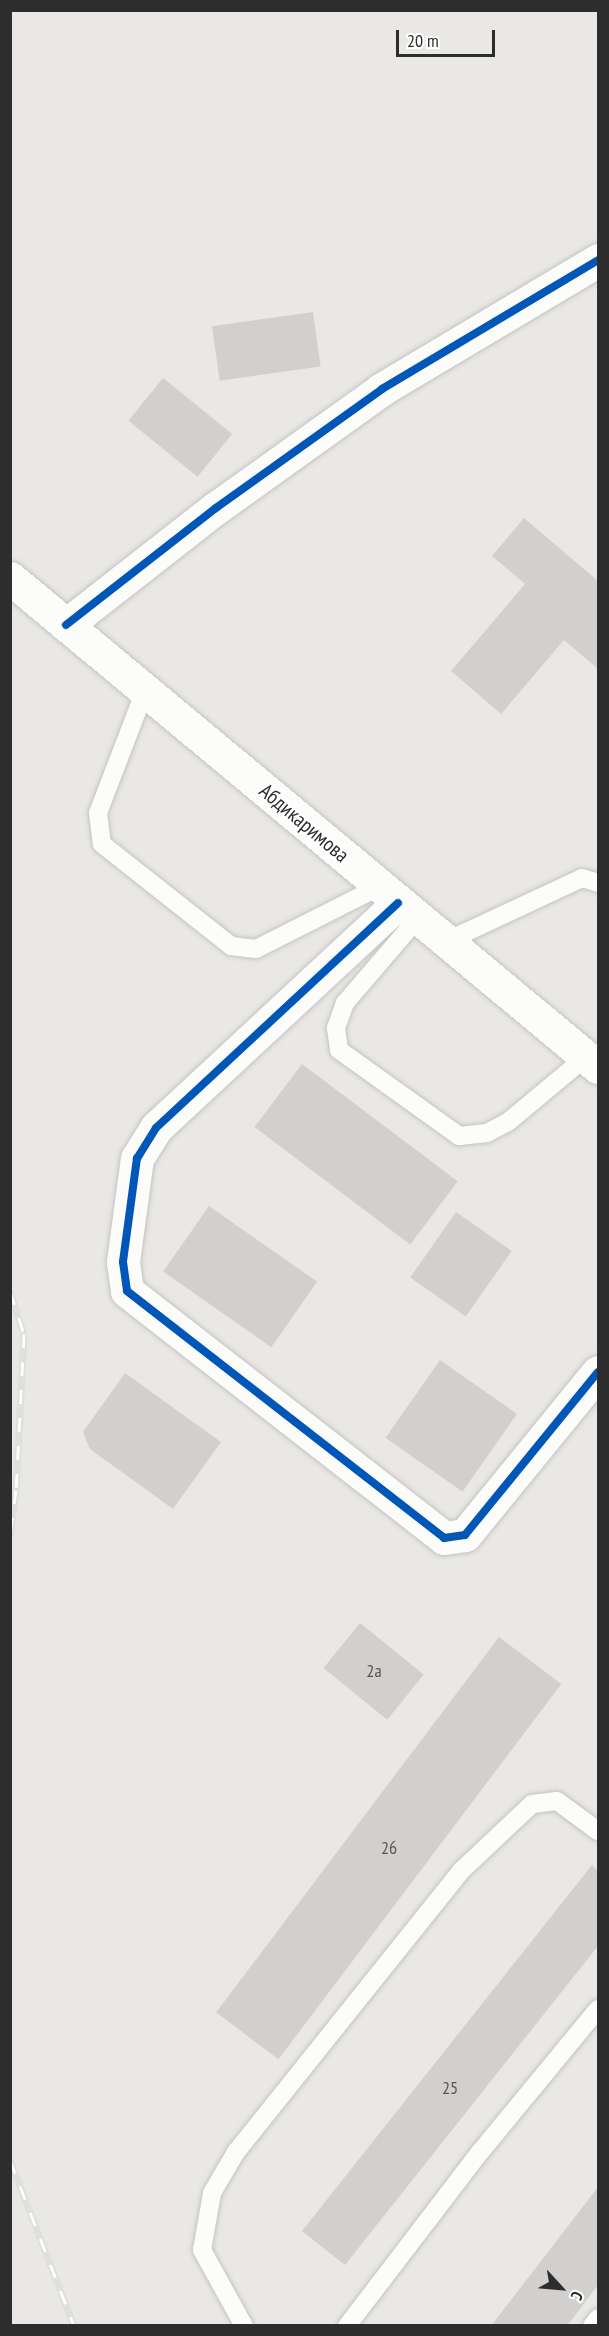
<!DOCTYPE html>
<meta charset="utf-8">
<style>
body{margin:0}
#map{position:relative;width:609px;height:2336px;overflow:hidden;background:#eae8e5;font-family:"PT Sans Narrow",sans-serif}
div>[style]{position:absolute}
.building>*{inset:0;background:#d2d0ce;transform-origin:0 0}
.roads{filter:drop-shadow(0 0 2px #c4c4c4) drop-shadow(0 0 2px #c4c4c4)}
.lane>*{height:18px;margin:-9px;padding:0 9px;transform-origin:9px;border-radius:9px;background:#fcfcfb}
.street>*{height:33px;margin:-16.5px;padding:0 16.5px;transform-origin:16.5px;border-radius:16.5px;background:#fcfcfb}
.secondary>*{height:33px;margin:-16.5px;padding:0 16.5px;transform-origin:16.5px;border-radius:16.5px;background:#fcfcfb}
.rail>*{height:7px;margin-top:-3.5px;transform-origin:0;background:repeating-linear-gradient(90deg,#fff 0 14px,#dfdfe0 0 28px);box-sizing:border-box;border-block:2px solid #dfdfe0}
.cycleway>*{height:8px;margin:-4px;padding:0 4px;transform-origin:4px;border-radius:4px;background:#0057b8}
span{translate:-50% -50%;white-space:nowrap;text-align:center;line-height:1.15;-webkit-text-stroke:4.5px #fff;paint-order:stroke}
.number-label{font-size:18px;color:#575656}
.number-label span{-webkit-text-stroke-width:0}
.street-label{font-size:21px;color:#2d2d2d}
.frame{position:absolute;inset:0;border:12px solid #2d2d2d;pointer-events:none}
.north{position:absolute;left:531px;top:2258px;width:60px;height:60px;-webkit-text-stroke:4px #fff;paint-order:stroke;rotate:116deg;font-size:16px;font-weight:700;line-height:24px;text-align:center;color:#2d2d2d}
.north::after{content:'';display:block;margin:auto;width:21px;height:27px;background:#2d2d2d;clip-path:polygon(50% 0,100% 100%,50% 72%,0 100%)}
.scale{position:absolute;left:396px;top:30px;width:99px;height:27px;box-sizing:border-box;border:3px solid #2d2d2d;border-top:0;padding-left:8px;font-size:18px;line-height:21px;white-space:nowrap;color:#2d2d2d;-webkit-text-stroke:4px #fff;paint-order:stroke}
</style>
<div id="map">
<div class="building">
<div style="left:313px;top:312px;width:55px;height:102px;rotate:82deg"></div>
<div style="left:163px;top:378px;width:89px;height:55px;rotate:39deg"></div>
<div style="clip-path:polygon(524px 518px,598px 581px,598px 669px,564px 640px,501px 714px,451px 671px,525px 584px,492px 556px)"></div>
<div style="left:302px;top:1064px;width:195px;height:79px;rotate:37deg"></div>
<div style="left:209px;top:1206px;width:132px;height:80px;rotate:35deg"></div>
<div style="left:456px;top:1212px;width:68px;height:80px;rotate:35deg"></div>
<div style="left:440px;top:1360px;width:94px;height:95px;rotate:35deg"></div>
<div style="clip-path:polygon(125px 1373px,221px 1442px,173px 1509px,90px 1449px,83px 1432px)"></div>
<div style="left:360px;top:1623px;width:82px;height:58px;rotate:39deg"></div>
<div style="left:499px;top:1637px;width:78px;height:470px;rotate:37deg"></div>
<div style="clip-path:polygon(592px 1865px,598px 1871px,598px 1946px,345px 2265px,302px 2231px)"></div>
<div style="clip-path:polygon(598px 2187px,598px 2285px,567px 2326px,491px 2326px)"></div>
</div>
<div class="roads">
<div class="lane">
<div style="left:146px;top:688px;width:134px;rotate:111deg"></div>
<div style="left:98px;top:813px;width:31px;rotate:83deg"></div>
<div style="left:102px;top:844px;width:164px;rotate:38.3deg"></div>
<div style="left:231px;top:946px;width:25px;rotate:7deg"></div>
<div style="left:256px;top:949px;width:138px;rotate:-26.8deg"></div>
<div style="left:417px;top:919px;width:111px;rotate:130.6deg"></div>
<div style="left:345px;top:1003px;width:27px;rotate:110deg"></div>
<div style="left:336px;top:1028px;width:22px;rotate:82deg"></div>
<div style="left:339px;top:1050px;width:148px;rotate:35.6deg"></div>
<div style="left:459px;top:1136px;width:28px;rotate:-6deg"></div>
<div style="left:487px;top:1133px;width:24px;rotate:-28deg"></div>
<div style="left:508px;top:1122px;width:102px;rotate:-39.8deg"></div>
<div style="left:445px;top:942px;width:151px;rotate:-25deg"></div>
<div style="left:582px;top:878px;width:17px;rotate:17deg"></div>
<div style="left:244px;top:2326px;width:87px;rotate:-118.9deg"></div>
<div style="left:202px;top:2250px;width:58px;rotate:-80deg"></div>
<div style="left:212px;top:2193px;width:48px;rotate:-59.7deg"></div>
<div style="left:236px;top:2152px;width:361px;rotate:-51.3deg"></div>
<div style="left:462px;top:1870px;width:96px;rotate:-43.3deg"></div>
<div style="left:532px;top:1804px;width:25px;rotate:-7deg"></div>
<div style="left:557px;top:1801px;width:51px;rotate:36.2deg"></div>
<div style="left:347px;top:2326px;width:220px;rotate:-52.6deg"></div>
<div style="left:481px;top:2151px;width:184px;rotate:-50.5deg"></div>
<div style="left:592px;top:2326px;width:10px;rotate:-53deg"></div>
</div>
<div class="street">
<div style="left:66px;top:625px;width:190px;rotate:-38deg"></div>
<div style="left:216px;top:508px;width:204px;rotate:-35.6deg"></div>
<div style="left:382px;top:389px;width:252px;rotate:-30.8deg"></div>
<div style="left:398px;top:903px;width:330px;rotate:137.1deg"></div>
<div style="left:156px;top:1128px;width:36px;rotate:122deg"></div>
<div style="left:137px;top:1158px;width:105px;rotate:97.7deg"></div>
<div style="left:123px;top:1262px;width:29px;rotate:82deg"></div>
<div style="left:127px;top:1291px;width:402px;rotate:37.9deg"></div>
<div style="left:444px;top:1538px;width:21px;rotate:-8deg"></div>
<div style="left:465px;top:1535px;width:210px;rotate:-50.8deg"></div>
</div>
<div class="secondary">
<div style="left:10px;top:578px;width:765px;rotate:39.75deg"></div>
</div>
</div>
<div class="rail">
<div style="left:10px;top:1291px;width:45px;rotate:72deg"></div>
<div style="left:24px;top:1334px;width:156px;rotate:92.9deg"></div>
<div style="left:16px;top:1490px;width:46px;rotate:97.4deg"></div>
<div style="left:10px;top:2160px;width:178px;rotate:68.9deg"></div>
</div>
<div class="cycleway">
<div style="left:66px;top:625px;width:190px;rotate:-38deg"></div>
<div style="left:216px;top:508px;width:204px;rotate:-35.6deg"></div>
<div style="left:382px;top:389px;width:252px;rotate:-30.8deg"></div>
<div style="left:398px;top:903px;width:330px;rotate:137.1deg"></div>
<div style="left:156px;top:1128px;width:36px;rotate:122deg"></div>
<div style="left:137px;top:1158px;width:105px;rotate:97.7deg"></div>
<div style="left:123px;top:1262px;width:29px;rotate:82deg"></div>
<div style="left:127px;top:1291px;width:402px;rotate:37.9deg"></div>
<div style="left:444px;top:1538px;width:21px;rotate:-8deg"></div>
<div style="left:465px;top:1535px;width:210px;rotate:-50.8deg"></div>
</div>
<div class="number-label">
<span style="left:374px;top:1671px">2а</span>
<span style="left:389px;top:1848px">26</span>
<span style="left:450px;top:2088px">25</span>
</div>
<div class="street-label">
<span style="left:304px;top:823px;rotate:40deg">Абдикаримова</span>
</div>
<div class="frame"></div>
<div class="north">С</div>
<div class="scale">20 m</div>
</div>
